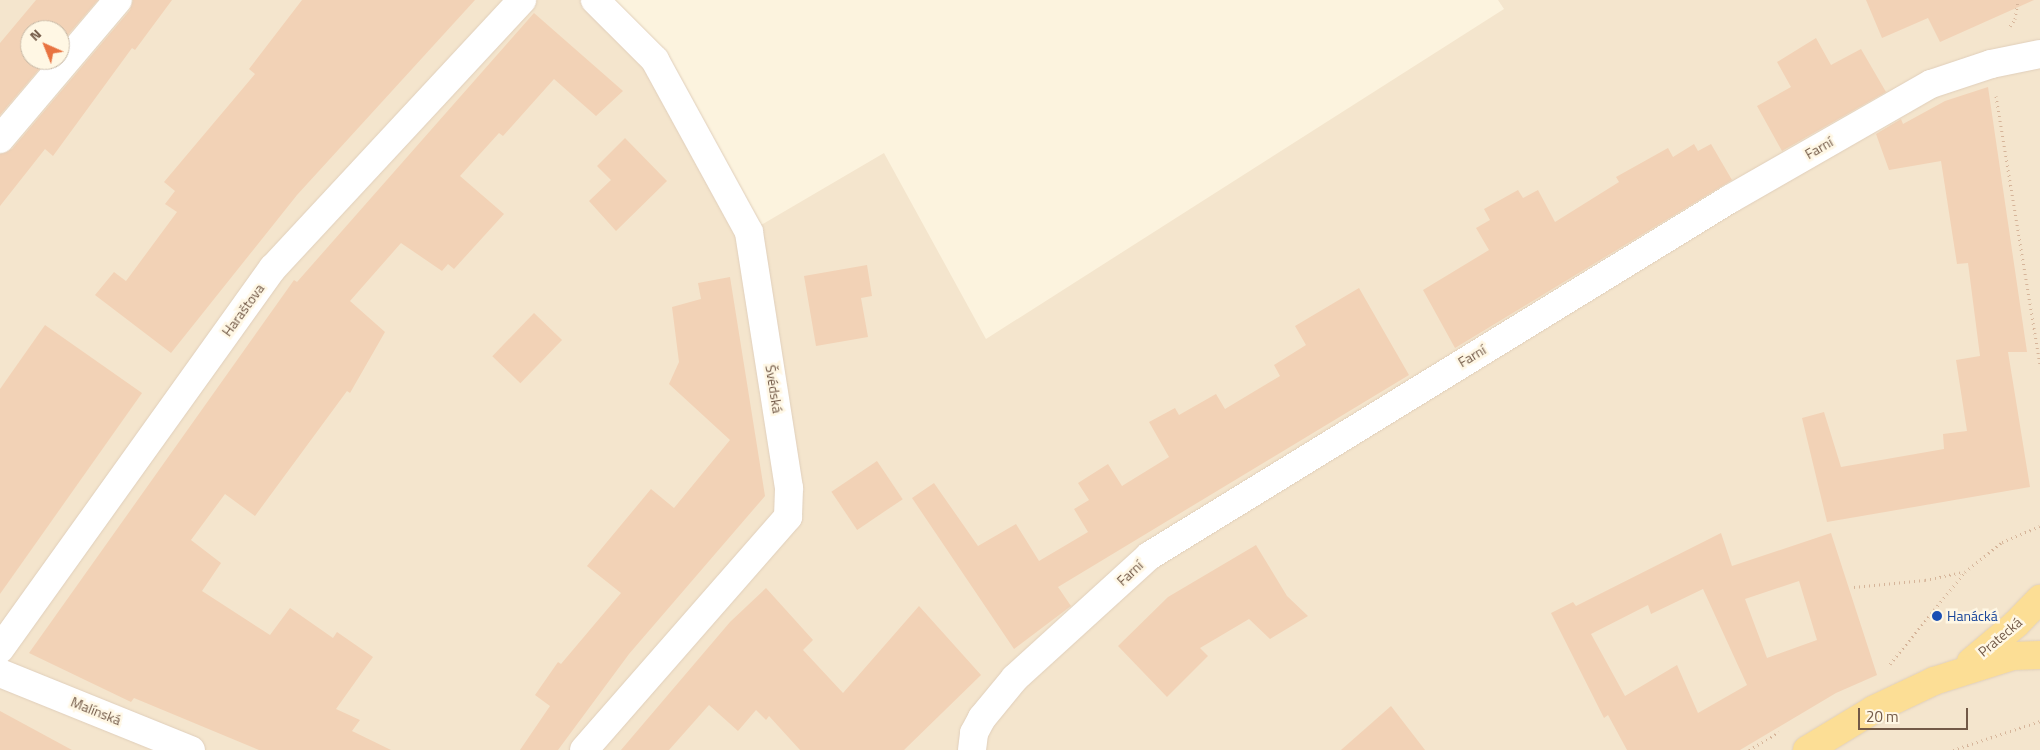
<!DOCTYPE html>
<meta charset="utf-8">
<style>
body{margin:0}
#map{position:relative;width:2040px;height:750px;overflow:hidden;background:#fcf3de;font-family:"Titillium Web",sans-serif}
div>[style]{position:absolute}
.residential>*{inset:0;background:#f4e5cd}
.building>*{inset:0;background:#f2d2b6;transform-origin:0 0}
.path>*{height:3px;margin-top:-1.5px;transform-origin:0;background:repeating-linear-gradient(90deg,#d6b59a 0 1px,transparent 0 5px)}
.roads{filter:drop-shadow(0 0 1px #e0cfbb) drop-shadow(0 0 1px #e0cfbb)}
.minor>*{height:28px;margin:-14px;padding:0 14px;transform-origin:14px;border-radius:14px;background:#fff}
.major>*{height:28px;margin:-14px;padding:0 14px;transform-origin:14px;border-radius:14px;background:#fcde95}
.dots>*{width:14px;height:14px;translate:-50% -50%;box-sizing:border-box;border:2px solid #fff7e4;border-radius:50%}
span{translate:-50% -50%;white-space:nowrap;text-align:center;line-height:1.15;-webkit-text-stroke:5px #fff7e4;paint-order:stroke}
.street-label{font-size:14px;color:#725947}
.transit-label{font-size:14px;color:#164399}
.left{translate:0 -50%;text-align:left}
.north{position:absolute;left:20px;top:20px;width:50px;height:50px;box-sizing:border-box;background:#fff7e4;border:1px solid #c7b8a5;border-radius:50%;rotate:316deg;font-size:14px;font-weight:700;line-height:20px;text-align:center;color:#725947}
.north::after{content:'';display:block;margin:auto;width:18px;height:22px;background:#e87341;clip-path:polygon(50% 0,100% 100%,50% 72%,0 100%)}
.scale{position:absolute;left:1858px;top:708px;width:110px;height:22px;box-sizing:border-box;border:2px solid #725947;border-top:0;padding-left:6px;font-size:15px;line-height:18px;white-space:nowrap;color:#725947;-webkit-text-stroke:4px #fff7e4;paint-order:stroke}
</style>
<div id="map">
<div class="residential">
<div style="clip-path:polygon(evenodd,0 0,595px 0,655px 60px,749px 232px,884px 153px,986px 339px,1504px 9px,1498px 0,2040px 0,2040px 750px,0 750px,0 0,30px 30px,60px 30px,60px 60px,30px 60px,30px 30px)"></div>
</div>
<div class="building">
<div style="clip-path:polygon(36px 0,98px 0,60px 44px,60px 30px,30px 30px,30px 60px,47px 60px,0 115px,0 43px)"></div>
<div style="clip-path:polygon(133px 0,172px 0,135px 50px,132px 48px,53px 156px,45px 149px,0 206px,0 154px,12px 149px,130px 10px)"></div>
<div style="clip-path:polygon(302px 0,475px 0,297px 195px,171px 353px,95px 295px,114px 272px,126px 281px,177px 212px,165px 204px,175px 191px,164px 182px,255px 74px,249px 69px)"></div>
<div style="clip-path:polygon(1866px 0,2034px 0,1940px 42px,1928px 18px,1882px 38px)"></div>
<div style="clip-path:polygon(534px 13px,623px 91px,596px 116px,554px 79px,503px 136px,499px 133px,460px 176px,504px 214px,454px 269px,448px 264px,442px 271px,401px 243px,350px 301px,385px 332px,350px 393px,347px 391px,255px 516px,225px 494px,191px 540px,221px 563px,202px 591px,270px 635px,290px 608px,333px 638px,337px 632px,373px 657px,336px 709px,360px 720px,352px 731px,391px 750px,259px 750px,134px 698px,131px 702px,29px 653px,294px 280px,297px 282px)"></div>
<div style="clip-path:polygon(1816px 38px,1831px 65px,1861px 49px,1886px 92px,1782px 151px,1757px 106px,1791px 87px,1777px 62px)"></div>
<div style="clip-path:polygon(1988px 87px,2027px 352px,2008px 352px,2030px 487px,1827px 522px,1802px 418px,1824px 412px,1841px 467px,1944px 449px,1943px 434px,1967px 431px,1956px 360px,1980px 356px,1968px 263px,1957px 264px,1941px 161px,1889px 170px,1876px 134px,1901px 119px,1903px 124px,1945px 101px)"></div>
<div style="clip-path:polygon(625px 138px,667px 181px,616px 231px,589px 201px,611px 180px,597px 166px)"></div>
<div style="clip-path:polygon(1694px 144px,1698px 151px,1711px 144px,1732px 180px,1455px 348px,1423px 290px,1489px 250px,1476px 228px,1490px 220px,1484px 209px,1518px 190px,1523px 198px,1538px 190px,1555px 222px,1619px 182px,1616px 177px,1668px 148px,1673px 157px)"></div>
<div style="clip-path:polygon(867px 265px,872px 296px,861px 298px,868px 337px,816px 346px,804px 276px)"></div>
<div style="clip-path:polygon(730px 277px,765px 496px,629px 654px,558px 750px,520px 750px,550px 706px,535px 695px,558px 662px,561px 664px,621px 593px,587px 566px,651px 489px,674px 508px,730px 440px,669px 384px,679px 362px,672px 307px,701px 299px,698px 283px)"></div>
<div style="clip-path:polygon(1359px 288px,1409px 375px,1058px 587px,1071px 606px,1014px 649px,912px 498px,934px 483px,978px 546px,1016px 524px,1039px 561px,1088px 532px,1074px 509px,1089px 500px,1078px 483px,1108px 464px,1122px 486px,1169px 457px,1149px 422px,1175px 408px,1179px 415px,1216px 394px,1225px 409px,1280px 376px,1274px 365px,1306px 345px,1295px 326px)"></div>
<div style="left:534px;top:313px;width:39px;height:60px;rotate:44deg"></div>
<div style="clip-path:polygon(45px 325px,142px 393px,0 594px,0 389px)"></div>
<div style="left:877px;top:461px;width:46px;height:55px;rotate:56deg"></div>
<div style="clip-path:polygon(evenodd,1721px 533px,1732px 566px,1831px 533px,1877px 675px,1836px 693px,1740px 750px,1627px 750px,1608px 715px,1604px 718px,1551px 613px,1573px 602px,1576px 606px,1721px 533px,1799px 581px,1817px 640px,1767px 658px,1745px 599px,1799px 581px,1721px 533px,1703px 589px,1747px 685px,1698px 713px,1677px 665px,1625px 696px,1591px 634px,1648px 605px,1651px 614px,1703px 589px)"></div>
<div style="clip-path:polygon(1256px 545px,1287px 596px,1308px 616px,1270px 639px,1249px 619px,1200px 648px,1208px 656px,1167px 697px,1118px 646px,1168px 597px)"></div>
<div style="clip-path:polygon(766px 588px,813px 640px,803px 650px,843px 693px,919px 606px,981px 675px,904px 750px,800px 750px,769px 716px,766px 720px,756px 710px,738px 731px,709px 705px,669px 750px,621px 750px,730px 622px)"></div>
<div style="clip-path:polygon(1391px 706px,1425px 750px,1341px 750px)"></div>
<div style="clip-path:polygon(0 711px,72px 750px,0 750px)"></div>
</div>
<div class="path">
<div style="left:2010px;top:26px;width:9px;rotate:-54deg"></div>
<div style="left:2015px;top:19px;width:19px;rotate:-81deg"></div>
<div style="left:1996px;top:96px;width:272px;rotate:80.7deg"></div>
<div style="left:1854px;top:587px;width:71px;rotate:-5.6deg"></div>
<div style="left:1925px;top:580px;width:40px;rotate:-12deg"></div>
<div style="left:1890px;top:664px;width:119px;rotate:-50.8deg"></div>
<div style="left:1965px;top:572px;width:48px;rotate:-39deg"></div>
<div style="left:2002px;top:542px;width:41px;rotate:-22.8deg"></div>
<div style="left:1749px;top:750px;width:35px;rotate:-31deg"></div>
<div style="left:1953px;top:750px;width:92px;rotate:-18.4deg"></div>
</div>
<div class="roads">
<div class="minor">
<div style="left:0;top:139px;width:182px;rotate:-49.7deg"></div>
<div style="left:0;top:649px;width:469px;rotate:-54.4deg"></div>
<div style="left:273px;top:268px;width:366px;rotate:-47.1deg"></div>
<div style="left:0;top:673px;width:206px;rotate:22deg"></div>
<div style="left:584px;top:750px;width:310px;rotate:-48.8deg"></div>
<div style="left:788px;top:517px;width:29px;rotate:-88deg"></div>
<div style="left:789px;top:488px;width:259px;rotate:-98.9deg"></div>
<div style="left:749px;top:232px;width:196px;rotate:-118.7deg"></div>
<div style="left:655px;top:60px;width:85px;rotate:-135deg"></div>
<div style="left:972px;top:750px;width:17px;rotate:-83deg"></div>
<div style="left:974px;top:733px;width:17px;rotate:-62deg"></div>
<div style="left:982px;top:718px;width:52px;rotate:-50.5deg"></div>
<div style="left:1015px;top:678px;width:181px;rotate:-42.3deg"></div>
<div style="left:1149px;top:556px;width:682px;rotate:-31.57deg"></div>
<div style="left:1730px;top:199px;width:232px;rotate:-29.8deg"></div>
<div style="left:1931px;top:84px;width:63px;rotate:-18.4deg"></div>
<div style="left:1991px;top:64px;width:50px;rotate:-11.5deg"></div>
</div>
<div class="major">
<div style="left:1971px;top:662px;width:59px;rotate:-40.2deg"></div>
<div style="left:2016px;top:624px;width:35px;rotate:-46deg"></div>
<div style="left:1807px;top:750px;width:77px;rotate:-31.2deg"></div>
<div style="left:1873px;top:710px;width:68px;rotate:-25.4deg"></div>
<div style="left:1934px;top:681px;width:83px;rotate:-17.6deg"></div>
<div style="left:2013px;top:656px;width:27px;rotate:-2deg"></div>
</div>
</div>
<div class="dots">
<div style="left:1937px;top:616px;background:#1a4fb4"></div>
</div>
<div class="street-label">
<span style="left:1819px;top:148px;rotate:-30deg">Farní</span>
<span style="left:243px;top:310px;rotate:-54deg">Haraštova</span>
<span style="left:1472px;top:356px;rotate:-31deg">Farní</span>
<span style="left:774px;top:389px;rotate:81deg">Švédská</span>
<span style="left:1130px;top:573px;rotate:-43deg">Farní</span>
<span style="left:2000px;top:637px;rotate:-40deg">Pratecká</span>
<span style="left:96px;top:711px;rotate:22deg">Malínská</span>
</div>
<div class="transit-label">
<span class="left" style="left:1947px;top:616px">Hanácká</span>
</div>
<div class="north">N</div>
<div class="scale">20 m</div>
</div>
